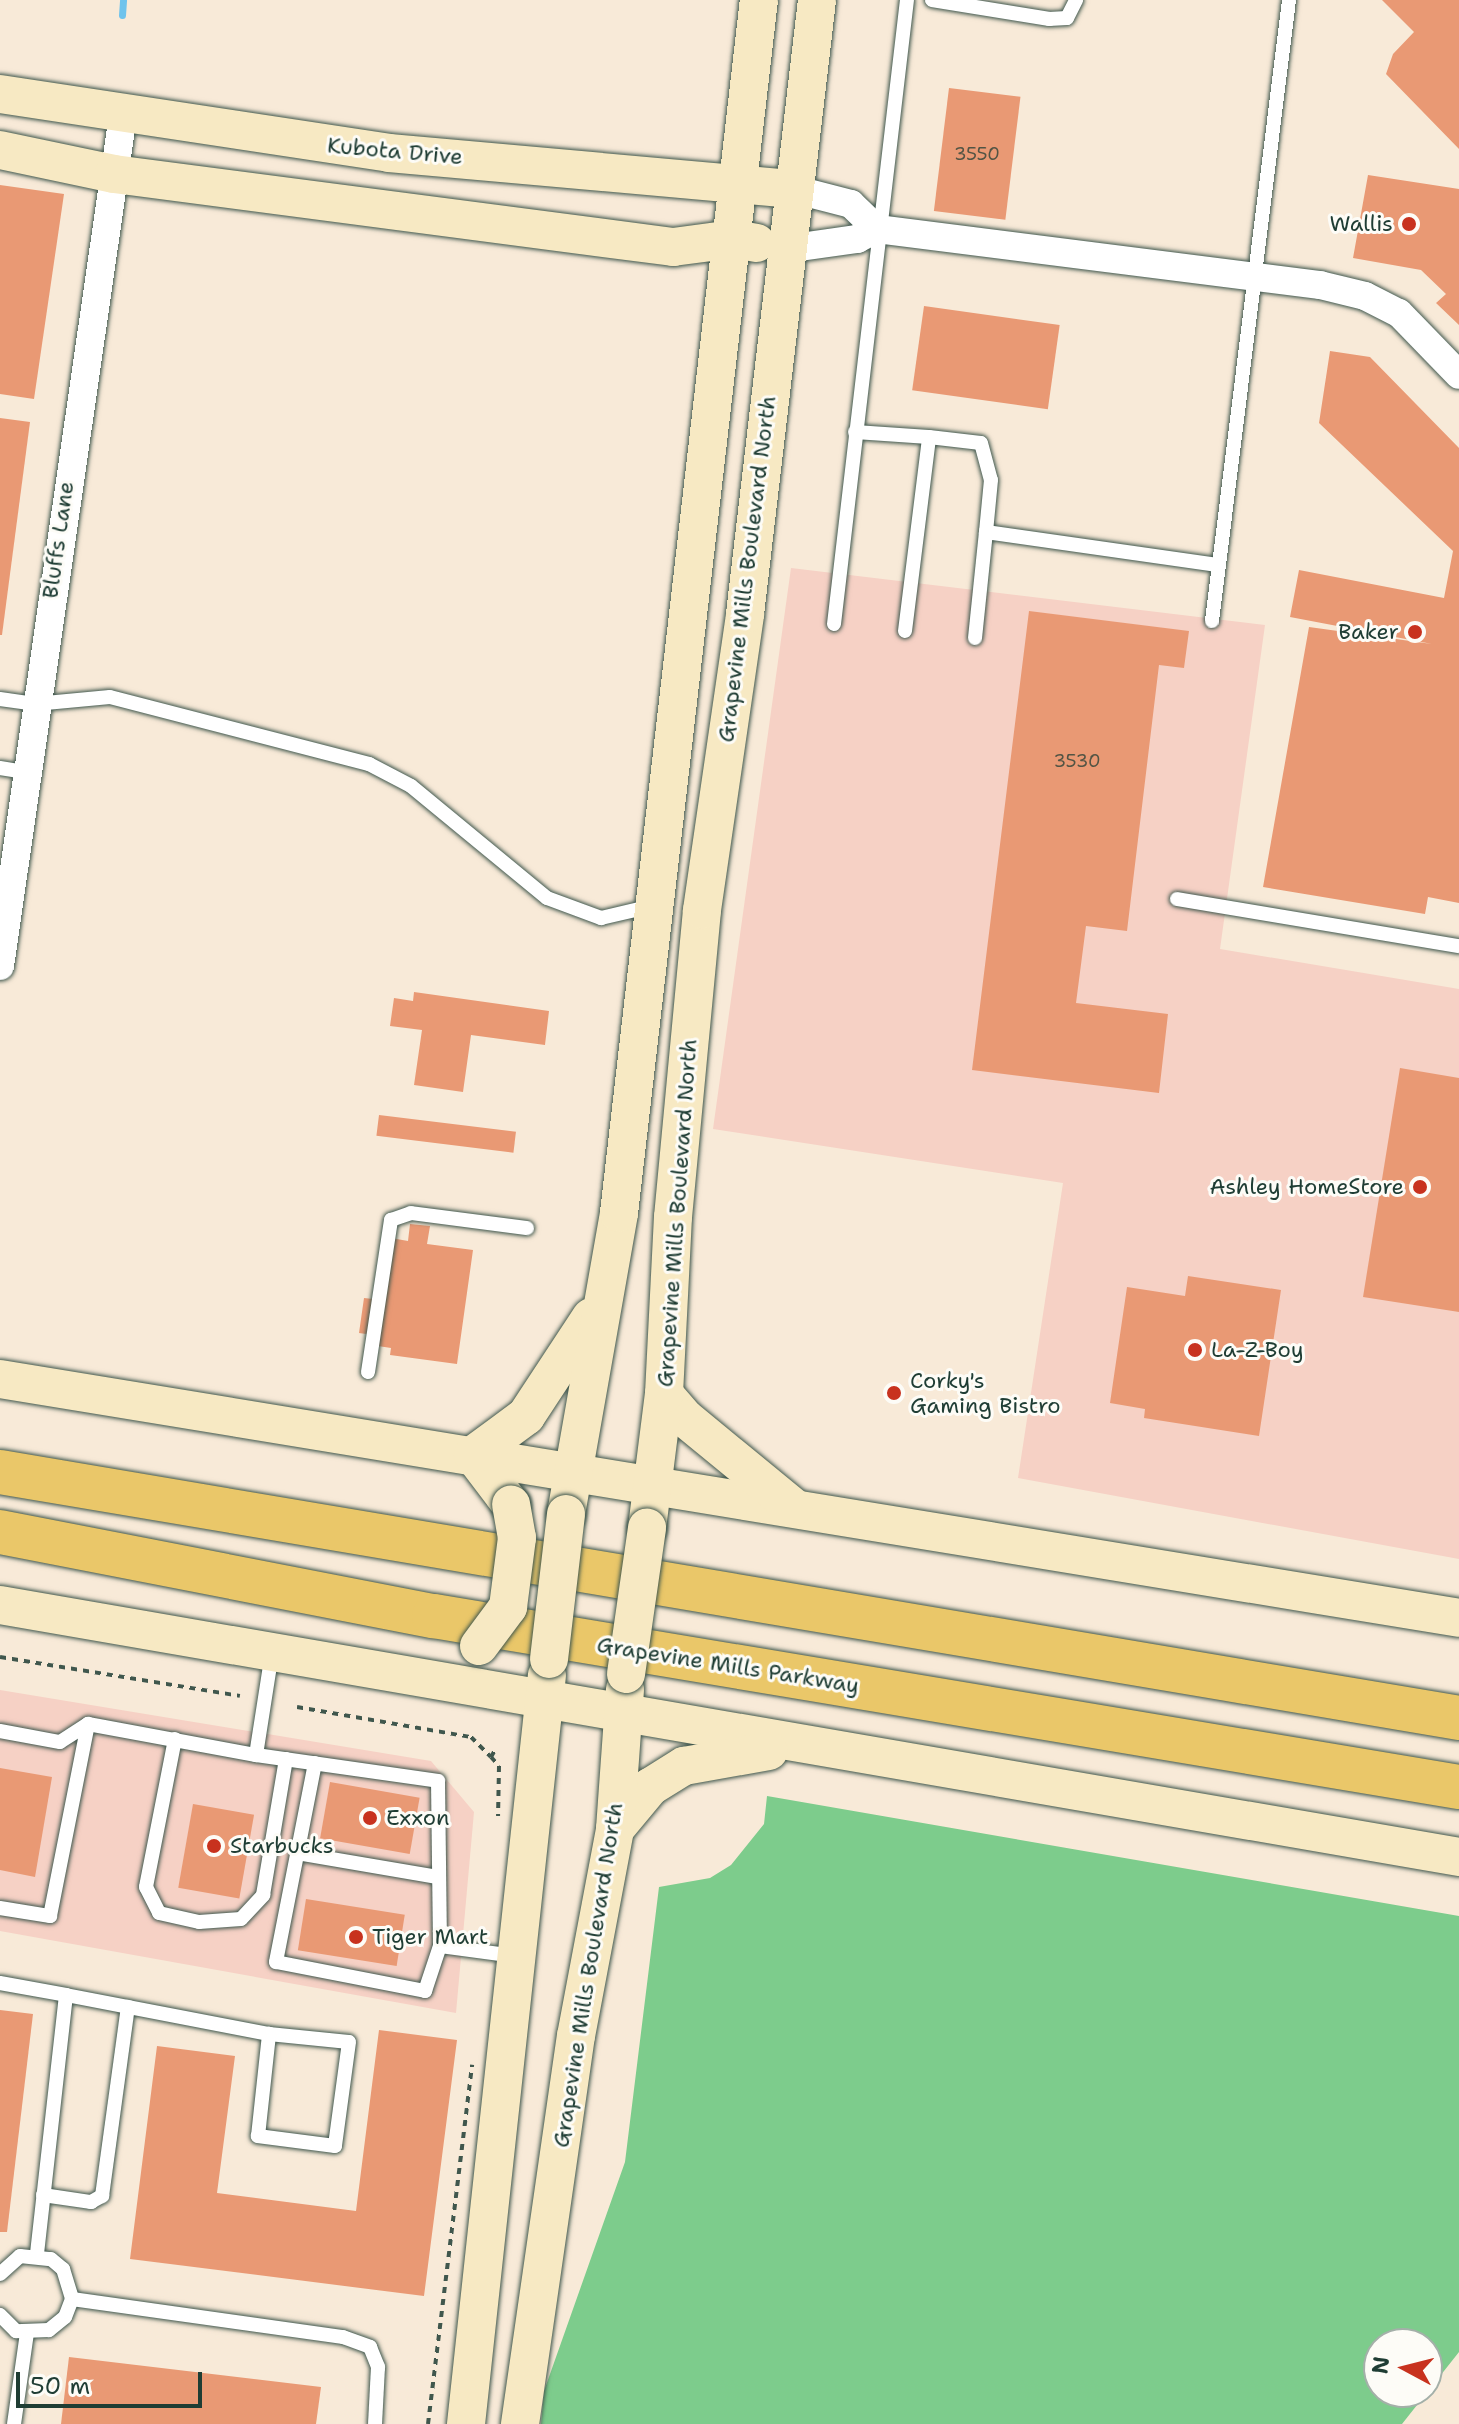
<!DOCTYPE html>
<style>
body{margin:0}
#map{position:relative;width:1459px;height:2424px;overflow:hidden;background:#f8ead8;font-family:"Shantell Sans",sans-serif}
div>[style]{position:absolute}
.built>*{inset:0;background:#f6d1c5}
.green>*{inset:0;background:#7dcc8c}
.stream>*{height:7px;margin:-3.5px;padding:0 3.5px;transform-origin:3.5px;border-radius:3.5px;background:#6fc3ec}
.building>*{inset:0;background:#e99974;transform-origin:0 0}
.path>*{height:4px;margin-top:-2px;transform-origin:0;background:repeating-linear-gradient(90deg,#40574d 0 6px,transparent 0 12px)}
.roads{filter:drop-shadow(0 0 2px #40574d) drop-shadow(0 0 2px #40574d)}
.lane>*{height:14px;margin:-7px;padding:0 7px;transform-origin:7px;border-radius:7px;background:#fff}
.street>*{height:28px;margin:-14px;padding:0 14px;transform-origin:14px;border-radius:14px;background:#fff}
.secondary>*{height:38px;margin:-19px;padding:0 19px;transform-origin:19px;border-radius:19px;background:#f7e9c3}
.highway>*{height:44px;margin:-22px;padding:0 22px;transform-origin:22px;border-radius:22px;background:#eac769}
.bridges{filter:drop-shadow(0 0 2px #40574d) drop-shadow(0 0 2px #40574d)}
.secondary-bridge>*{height:38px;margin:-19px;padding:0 19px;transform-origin:19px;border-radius:19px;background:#f7e9c3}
.dots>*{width:22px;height:22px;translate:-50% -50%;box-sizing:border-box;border:4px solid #fdfcf7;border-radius:50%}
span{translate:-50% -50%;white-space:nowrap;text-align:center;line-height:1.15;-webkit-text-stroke:6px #fdfcf7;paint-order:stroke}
.number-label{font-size:18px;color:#525444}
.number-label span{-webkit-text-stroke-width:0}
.street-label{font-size:22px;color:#1f3d34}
.poi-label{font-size:22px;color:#1f3d34}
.right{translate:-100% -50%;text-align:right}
.left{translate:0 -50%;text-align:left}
.north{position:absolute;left:1363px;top:2328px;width:80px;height:80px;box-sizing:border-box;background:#fdfcf7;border:2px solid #a4b0a9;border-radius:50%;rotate:277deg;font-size:22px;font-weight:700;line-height:32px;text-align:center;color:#1f3d34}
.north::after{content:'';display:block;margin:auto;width:28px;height:36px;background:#c8321e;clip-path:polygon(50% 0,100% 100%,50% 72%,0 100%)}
.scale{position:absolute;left:16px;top:2372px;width:186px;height:36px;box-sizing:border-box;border:4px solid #1f3d34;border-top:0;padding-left:10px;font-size:24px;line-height:28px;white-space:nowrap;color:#1f3d34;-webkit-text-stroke:6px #fdfcf7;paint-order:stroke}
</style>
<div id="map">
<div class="built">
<div style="clip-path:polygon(791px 568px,1265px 625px,1220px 949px,1459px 989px,1459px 1559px,1018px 1478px,1063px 1183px,713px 1129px)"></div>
<div style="clip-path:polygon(0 1690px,431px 1761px,474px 1812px,456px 2013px,0 1931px)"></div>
</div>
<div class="green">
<div style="clip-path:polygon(evenodd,767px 1796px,1459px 1916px,1459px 2352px,1402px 2424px,541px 2424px,544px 2391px,625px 2162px,659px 1887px,710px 1878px,731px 1865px,764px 1824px,767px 1796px,1379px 2344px,1427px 2344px,1427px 2392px,1379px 2392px,1379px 2344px)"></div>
</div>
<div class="stream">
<div style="left:122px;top:15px;width:15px;rotate:-86deg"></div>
</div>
<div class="building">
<div style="clip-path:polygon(1382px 0,1459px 0,1459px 149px,1386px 74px,1393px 54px,1414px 32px)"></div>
<div style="left:949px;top:88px;width:72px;height:124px;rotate:7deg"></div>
<div style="clip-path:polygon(1368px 175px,1459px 189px,1459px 325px,1436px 303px,1446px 294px,1421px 270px,1353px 258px)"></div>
<div style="clip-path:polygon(0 185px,64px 194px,34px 399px,0 394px)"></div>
<div style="left:924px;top:306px;width:137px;height:85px;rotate:8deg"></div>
<div style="clip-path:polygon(1330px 351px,1370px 357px,1459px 448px,1459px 903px,1428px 897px,1425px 914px,1263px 887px,1309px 627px,1432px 644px,1290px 617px,1299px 570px,1444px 598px,1453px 551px,1319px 423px)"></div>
<div style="clip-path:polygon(0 418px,30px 422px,2px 635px,0 635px)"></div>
<div style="clip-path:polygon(1029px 611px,1189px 631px,1184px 668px,1159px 665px,1127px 931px,1086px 926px,1076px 1003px,1168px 1014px,1159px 1093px,972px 1070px)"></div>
<div style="clip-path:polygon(414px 992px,549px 1011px,545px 1045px,471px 1035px,463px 1092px,414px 1085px,422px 1030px,390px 1026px,394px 998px,413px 1001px)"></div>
<div style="clip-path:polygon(1400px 1068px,1459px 1078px,1459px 1312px,1363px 1297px)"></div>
<div style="left:379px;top:1115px;width:138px;height:21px;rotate:7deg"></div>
<div style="clip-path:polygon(410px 1224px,430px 1226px,427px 1244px,473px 1250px,457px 1364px,390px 1355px,391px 1348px,378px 1346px,380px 1336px,359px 1333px,364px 1298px,382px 1300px,391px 1238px,408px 1241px)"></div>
<div style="clip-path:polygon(1188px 1276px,1281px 1290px,1259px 1436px,1144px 1418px,1145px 1409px,1110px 1403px,1127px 1287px,1185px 1296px)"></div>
<div style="clip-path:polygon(0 1768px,52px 1777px,35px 1877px,0 1870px)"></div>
<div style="left:330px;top:1782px;width:91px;height:57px;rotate:10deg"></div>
<div style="left:193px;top:1804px;width:62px;height:85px;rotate:10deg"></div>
<div style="left:306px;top:1899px;width:100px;height:52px;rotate:9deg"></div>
<div style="clip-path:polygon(0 2010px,33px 2014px,7px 2232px,0 2232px)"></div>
<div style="clip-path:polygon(379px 2030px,457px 2040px,424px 2296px,130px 2259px,157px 2046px,235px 2056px,217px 2193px,356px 2211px)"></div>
<div style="clip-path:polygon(69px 2357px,321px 2387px,316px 2424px,61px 2424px)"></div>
</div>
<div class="path">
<div style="left:0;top:1657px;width:243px;rotate:9.2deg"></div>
<div style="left:297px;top:1707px;width:177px;rotate:9.8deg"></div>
<div style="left:471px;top:1737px;width:28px;rotate:45deg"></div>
<div style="left:491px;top:1757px;width:8px;rotate:-60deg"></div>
<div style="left:491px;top:1757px;width:12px;rotate:48deg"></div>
<div style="left:499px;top:1766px;width:50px;rotate:91.1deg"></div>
<div style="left:428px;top:2424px;width:362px;rotate:-83deg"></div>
</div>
<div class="roads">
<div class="lane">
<div style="left:932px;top:0;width:119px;rotate:9.2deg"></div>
<div style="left:1049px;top:19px;width:18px;rotate:-3deg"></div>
<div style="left:1067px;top:18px;width:20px;rotate:-63deg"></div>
<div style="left:855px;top:432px;width:74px;rotate:3.9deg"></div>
<div style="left:1212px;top:621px;width:626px;rotate:-82.93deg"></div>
<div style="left:834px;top:624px;width:628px;rotate:-83.33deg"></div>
<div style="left:905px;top:631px;width:195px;rotate:-82.9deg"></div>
<div style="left:929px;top:437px;width:52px;rotate:6.6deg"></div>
<div style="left:981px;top:443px;width:38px;rotate:75deg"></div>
<div style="left:991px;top:480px;width:52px;rotate:95.5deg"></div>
<div style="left:986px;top:532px;width:234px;rotate:8.1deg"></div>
<div style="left:975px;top:638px;width:107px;rotate:-84.1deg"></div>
<div style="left:0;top:699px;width:35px;rotate:8deg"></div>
<div style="left:35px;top:704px;width:75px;rotate:-5.3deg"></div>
<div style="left:110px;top:697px;width:268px;rotate:14.5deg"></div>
<div style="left:369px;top:764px;width:47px;rotate:27.6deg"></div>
<div style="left:411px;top:786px;width:176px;rotate:39.5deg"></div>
<div style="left:547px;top:898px;width:58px;rotate:20.3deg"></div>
<div style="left:601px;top:918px;width:52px;rotate:-13.2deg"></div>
<div style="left:0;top:768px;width:26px;rotate:9deg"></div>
<div style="left:1177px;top:899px;width:286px;rotate:9.5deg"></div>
<div style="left:368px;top:1372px;width:154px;rotate:-81.4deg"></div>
<div style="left:391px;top:1220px;width:21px;rotate:-19deg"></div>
<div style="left:411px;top:1213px;width:117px;rotate:7.4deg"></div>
<div style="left:0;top:1731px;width:61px;rotate:10.4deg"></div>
<div style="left:60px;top:1742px;width:33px;rotate:-33deg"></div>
<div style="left:88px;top:1724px;width:171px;rotate:10.5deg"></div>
<div style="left:256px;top:1755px;width:184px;rotate:8.1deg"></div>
<div style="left:438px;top:1781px;width:165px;rotate:89.3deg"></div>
<div style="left:440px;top:1946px;width:76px;rotate:7.6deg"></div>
<div style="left:175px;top:1739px;width:151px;rotate:101.1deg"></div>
<div style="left:146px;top:1887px;width:29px;rotate:63deg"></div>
<div style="left:159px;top:1913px;width:41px;rotate:12.7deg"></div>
<div style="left:199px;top:1922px;width:42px;rotate:-4.1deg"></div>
<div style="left:241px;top:1919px;width:33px;rotate:-47deg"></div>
<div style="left:263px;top:1895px;width:138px;rotate:-80.4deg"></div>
<div style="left:256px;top:1755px;width:103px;rotate:-81.1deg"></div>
<div style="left:315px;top:1763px;width:203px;rotate:101.1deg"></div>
<div style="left:276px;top:1962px;width:152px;rotate:11deg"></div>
<div style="left:425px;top:1991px;width:47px;rotate:-71.6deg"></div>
<div style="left:297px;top:1853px;width:143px;rotate:9.7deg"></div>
<div style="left:0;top:1908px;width:51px;rotate:9.1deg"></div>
<div style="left:50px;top:1916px;width:196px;rotate:-78.8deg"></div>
<div style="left:0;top:1983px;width:67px;rotate:10.3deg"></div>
<div style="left:66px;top:1995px;width:262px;rotate:96.4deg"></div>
<div style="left:66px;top:1995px;width:207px;rotate:10.9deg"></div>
<div style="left:269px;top:2034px;width:80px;rotate:5.7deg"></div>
<div style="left:349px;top:2042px;width:105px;rotate:97.7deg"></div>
<div style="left:335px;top:2146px;width:78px;rotate:-172.6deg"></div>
<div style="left:258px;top:2136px;width:103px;rotate:-83.8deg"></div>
<div style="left:43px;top:2195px;width:49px;rotate:8.3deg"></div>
<div style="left:91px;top:2202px;width:13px;rotate:-29deg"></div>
<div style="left:102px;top:2196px;width:191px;rotate:-82.2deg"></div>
<div style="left:0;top:2274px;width:27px;rotate:-42deg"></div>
<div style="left:20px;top:2256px;width:31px;rotate:6deg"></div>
<div style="left:51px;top:2259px;width:16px;rotate:40deg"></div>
<div style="left:63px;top:2269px;width:31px;rotate:73deg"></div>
<div style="left:72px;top:2299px;width:19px;rotate:111deg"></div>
<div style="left:65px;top:2317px;width:21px;rotate:141deg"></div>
<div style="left:49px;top:2330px;width:33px;rotate:178deg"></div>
<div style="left:16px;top:2331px;width:23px;rotate:-135deg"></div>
<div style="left:72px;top:2299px;width:274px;rotate:8deg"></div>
<div style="left:343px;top:2337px;width:29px;rotate:20deg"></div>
<div style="left:370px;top:2347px;width:22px;rotate:68deg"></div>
<div style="left:378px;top:2367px;width:57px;rotate:93deg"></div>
<div style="left:14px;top:2424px;width:92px;rotate:-81.9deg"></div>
</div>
<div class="street">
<div style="left:793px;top:189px;width:60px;rotate:14.5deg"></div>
<div style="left:851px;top:204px;width:36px;rotate:44deg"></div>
<div style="left:786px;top:249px;width:72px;rotate:-8deg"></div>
<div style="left:857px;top:239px;width:22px;rotate:-27deg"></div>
<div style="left:877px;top:229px;width:447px;rotate:7.2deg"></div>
<div style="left:1320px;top:285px;width:46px;rotate:13.7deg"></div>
<div style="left:1365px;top:296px;width:38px;rotate:27deg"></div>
<div style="left:1399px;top:313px;width:86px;rotate:45.9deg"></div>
<div style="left:0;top:966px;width:860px;rotate:-81.78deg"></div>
</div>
<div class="secondary">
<div style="left:0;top:94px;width:393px;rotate:8.6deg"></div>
<div style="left:389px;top:153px;width:406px;rotate:5.1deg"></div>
<div style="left:0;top:150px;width:116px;rotate:11.9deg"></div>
<div style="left:114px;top:174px;width:564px;rotate:7.44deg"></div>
<div style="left:673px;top:247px;width:62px;rotate:-7.5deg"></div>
<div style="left:734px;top:239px;width:23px;rotate:10deg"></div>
<div style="left:0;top:1379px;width:1478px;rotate:9.3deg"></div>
<div style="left:664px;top:1394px;width:33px;rotate:49deg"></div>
<div style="left:686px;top:1419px;width:139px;rotate:39.4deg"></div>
<div style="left:511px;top:1505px;width:63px;rotate:-127.2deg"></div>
<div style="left:473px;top:1455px;width:66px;rotate:-36.3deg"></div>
<div style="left:526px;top:1416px;width:118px;rotate:-56.7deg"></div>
<div style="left:566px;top:1514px;width:306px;rotate:-80deg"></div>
<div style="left:619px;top:1213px;width:1221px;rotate:-83.42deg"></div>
<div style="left:647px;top:1528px;width:135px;rotate:-82.8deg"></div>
<div style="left:664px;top:1394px;width:177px;rotate:-87.1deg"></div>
<div style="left:673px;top:1217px;width:308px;rotate:-84.6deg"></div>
<div style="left:702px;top:910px;width:299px;rotate:-81.7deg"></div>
<div style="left:745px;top:614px;width:618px;rotate:-83.31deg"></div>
<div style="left:0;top:1605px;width:1481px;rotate:9.8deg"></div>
<div style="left:615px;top:1829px;width:55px;rotate:-50.2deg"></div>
<div style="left:650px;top:1787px;width:40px;rotate:-32deg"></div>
<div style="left:684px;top:1766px;width:86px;rotate:-10deg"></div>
<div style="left:466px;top:2424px;width:753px;rotate:-83.83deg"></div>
<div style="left:520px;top:2424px;width:392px;rotate:-81.8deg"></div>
<div style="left:576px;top:2036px;width:211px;rotate:-79.3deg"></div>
<div style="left:615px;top:1829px;width:140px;rotate:-85.9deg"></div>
</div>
<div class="highway">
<div style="left:0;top:1472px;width:1480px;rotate:9.57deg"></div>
<div style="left:0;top:1532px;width:442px;rotate:11deg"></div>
<div style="left:434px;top:1616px;width:1039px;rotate:9.47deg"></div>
</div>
</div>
<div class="bridges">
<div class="secondary-bridge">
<div style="left:479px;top:1646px;width:49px;rotate:-53.4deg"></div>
<div style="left:508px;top:1607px;width:70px;rotate:-82.6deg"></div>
<div style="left:517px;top:1538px;width:34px;rotate:-100deg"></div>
<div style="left:549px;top:1659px;width:146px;rotate:-83.3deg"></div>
<div style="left:626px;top:1674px;width:148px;rotate:-81.8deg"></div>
</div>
</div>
<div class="dots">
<div style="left:1409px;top:224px;background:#c8321e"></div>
<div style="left:1415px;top:632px;background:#c8321e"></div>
<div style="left:1420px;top:1187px;background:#c8321e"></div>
<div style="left:1195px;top:1350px;background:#c8321e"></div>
<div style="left:894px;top:1393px;background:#c8321e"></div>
<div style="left:370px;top:1818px;background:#c8321e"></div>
<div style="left:214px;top:1846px;background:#c8321e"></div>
<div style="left:356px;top:1937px;background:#c8321e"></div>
</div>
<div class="number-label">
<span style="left:977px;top:154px">3550</span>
<span style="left:1077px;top:761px">3530</span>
</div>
<div class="street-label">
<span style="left:395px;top:151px;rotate:5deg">Kubota Drive</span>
<span style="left:58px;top:540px;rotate:-82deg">Bluffs Lane</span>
<span style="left:747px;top:569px;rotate:-83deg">Grapevine Mills Boulevard North</span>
<span style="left:677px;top:1213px;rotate:-86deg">Grapevine Mills Boulevard North</span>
<span style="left:728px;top:1665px;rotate:9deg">Grapevine Mills Parkway</span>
<span style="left:588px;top:1975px;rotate:-81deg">Grapevine Mills Boulevard North</span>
</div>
<div class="poi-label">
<span class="right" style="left:1393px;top:224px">Wallis</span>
<span class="right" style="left:1399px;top:632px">Baker</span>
<span class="right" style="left:1404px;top:1187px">Ashley HomeStore</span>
<span class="left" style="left:1211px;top:1350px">La-Z-Boy</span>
<span class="left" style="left:910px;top:1393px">Corky's<br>Gaming Bistro</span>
<span class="left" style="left:386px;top:1818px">Exxon</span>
<span class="left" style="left:230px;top:1846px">Starbucks</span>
<span class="left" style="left:372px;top:1937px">Tiger Mart</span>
</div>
<div class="north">N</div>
<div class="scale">50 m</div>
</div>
